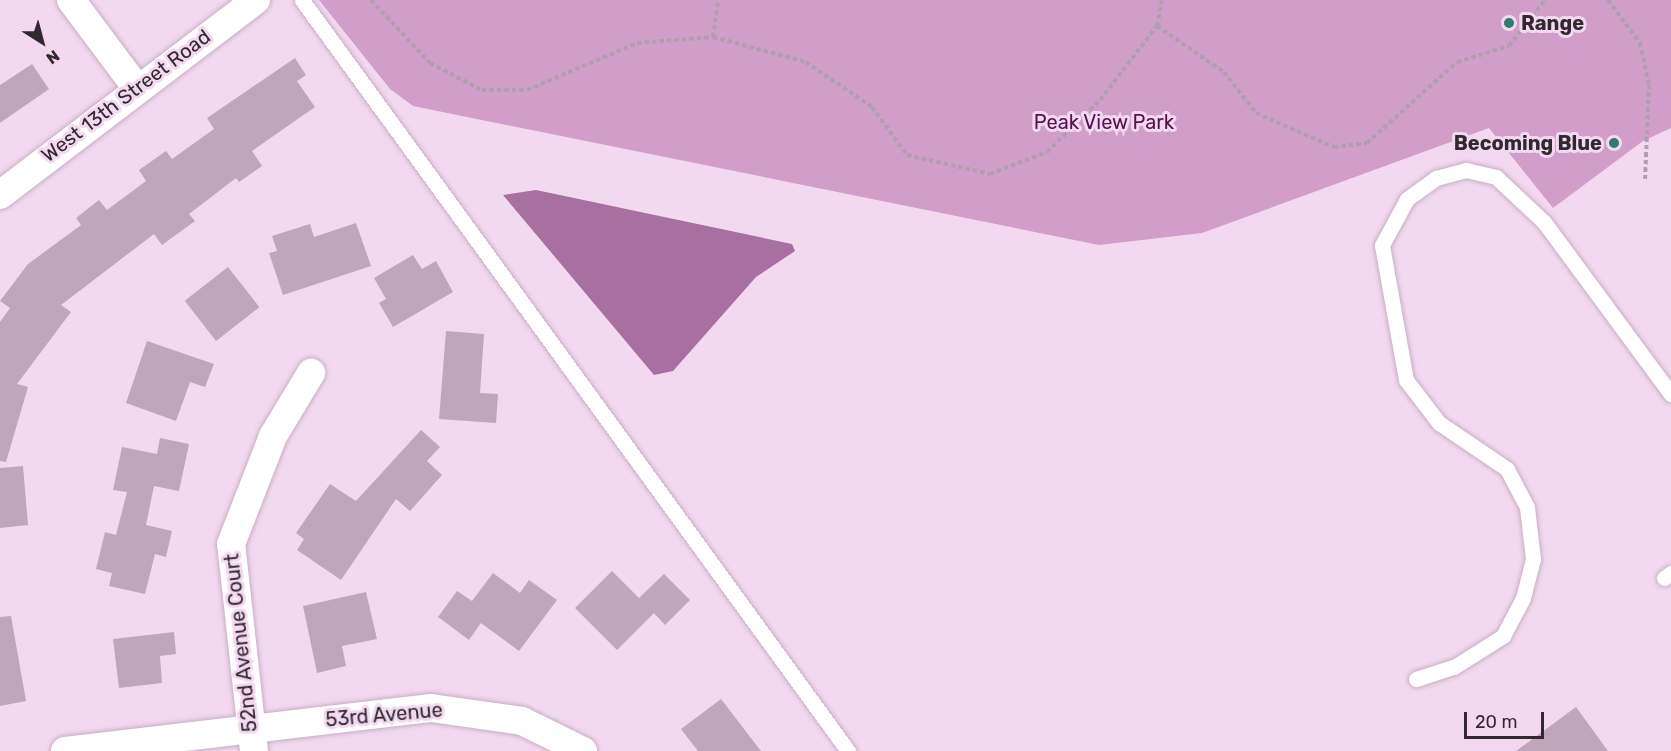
<!DOCTYPE html>
<style>
body{margin:0}
#map{position:relative;width:1671px;height:751px;overflow:hidden;background:#f3d9ef;font-family:Rubik,sans-serif}
div>[style]{position:absolute}
.green>*{inset:0;background:#d09ec9}
.water>*{inset:0;background:#a86fa1}
.building>*{inset:0;background:#bfa6bb;transform-origin:0 0}
.path>*{height:4px;margin-top:-2px;transform-origin:0;background:repeating-linear-gradient(90deg,#b19dae 0 4.5px,transparent 0 7.5px)}
.roads{filter:drop-shadow(0 0 2px #c7afc3) drop-shadow(0 0 2px #c7afc3)}
.lane>*{height:15px;margin:-7.5px;padding:0 7.5px;transform-origin:7.5px;border-radius:7.5px;background:#fff}
.street>*{height:28px;margin:-14px;padding:0 14px;transform-origin:14px;border-radius:14px;background:#fff}
.dots>*{width:16px;height:16px;translate:-50% -50%;box-sizing:border-box;border:3px solid #f3d9ef;border-radius:50%}
span{translate:-50% -50%;white-space:nowrap;text-align:center;line-height:1.15;-webkit-text-stroke:6px #f3d9ef;paint-order:stroke}
.poi-label{font-size:20px;color:#312830;font-weight:700}
.left{translate:0 -50%;text-align:left}
.right{translate:-100% -50%;text-align:right}
.street-label{font-size:20px;color:#312830}
.park-label{font-size:20px;color:#570f51}
.north{position:absolute;left:12px;top:12px;width:60px;height:60px;-webkit-text-stroke:4px #f3d9ef;paint-order:stroke;rotate:144deg;font-size:16px;font-weight:700;line-height:24px;text-align:center;color:#312830}
.north::after{content:'';display:block;margin:auto;width:21px;height:27px;background:#312830;clip-path:polygon(50% 0,100% 100%,50% 72%,0 100%)}
.scale{position:absolute;left:1464px;top:712px;width:80px;height:27px;box-sizing:border-box;border:3px solid #312830;border-top:0;padding-left:8px;font-size:18px;line-height:21px;white-space:nowrap;color:#312830;-webkit-text-stroke:4px #f3d9ef;paint-order:stroke}
</style>
<div id="map">
<div class="green">
<div style="clip-path:polygon(319px 0,1671px 0,1671px 128px,1643px 141px,1553px 208px,1489px 128px,1202px 233px,1099px 245px,413px 106px,390px 89px)"></div>
</div>
<div class="water">
<div style="clip-path:polygon(536px 190px,792px 244px,795px 251px,756px 277px,673px 371px,654px 375px,503px 195px)"></div>
</div>
<div class="building">
<div style="clip-path:polygon(295px 58px,306px 75px,297px 81px,315px 107px,252px 151px,262px 166px,239px 182px,236px 178px,189px 214px,195px 221px,162px 245px,154px 234px,61px 305px,71px 312px,17px 384px,28px 387px,6px 462px,0 461px,0 322px,10px 308px,0 301px,28px 264px,81px 225px,76px 218px,99px 200px,107px 210px,146px 181px,139px 170px,166px 151px,172px 159px,214px 129px,207px 118px)"></div>
<div style="clip-path:polygon(32px 64px,49px 89px,0 123px,0 85px)"></div>
<div style="clip-path:polygon(356px 223px,371px 266px,283px 295px,269px 253px,277px 251px,272px 236px,310px 224px,314px 237px)"></div>
<div style="clip-path:polygon(413px 255px,422px 269px,436px 261px,453px 292px,393px 327px,379px 303px,386px 299px,374px 278px)"></div>
<div style="left:228px;top:267px;width:51px;height:55px;rotate:52deg"></div>
<div style="clip-path:polygon(446px 331px,484px 334px,480px 393px,498px 394px,496px 423px,439px 419px)"></div>
<div style="clip-path:polygon(147px 341px,214px 364px,205px 387px,190px 382px,176px 421px,126px 403px)"></div>
<div style="clip-path:polygon(421px 430px,440px 447px,427px 461px,442px 475px,410px 511px,396px 499px,341px 580px,297px 550px,304px 539px,296px 533px,330px 484px,356px 501px)"></div>
<div style="clip-path:polygon(160px 438px,189px 444px,179px 491px,154px 486px,146px 525px,172px 531px,166px 557px,155px 554px,145px 594px,109px 586px,112px 573px,96px 569px,105px 532px,116px 535px,127px 492px,113px 490px,122px 447px,157px 454px)"></div>
<div style="clip-path:polygon(23px 466px,28px 525px,0 528px,0 468px)"></div>
<div style="clip-path:polygon(612px 571px,639px 598px,664px 574px,690px 600px,665px 625px,654px 613px,617px 650px,575px 608px)"></div>
<div style="clip-path:polygon(493px 573px,520px 593px,529px 580px,557px 600px,519px 651px,481px 623px,469px 640px,438px 617px,457px 591px,472px 601px)"></div>
<div style="clip-path:polygon(366px 592px,377px 639px,342px 646px,346px 666px,317px 673px,303px 606px)"></div>
<div style="clip-path:polygon(11px 616px,26px 701px,0 706px,0 617px)"></div>
<div style="clip-path:polygon(174px 632px,176px 654px,160px 656px,162px 683px,119px 688px,113px 639px)"></div>
<div style="clip-path:polygon(721px 699px,761px 751px,698px 751px,681px 729px)"></div>
<div style="clip-path:polygon(1576px 707px,1608px 751px,1516px 751px)"></div>
</div>
<div class="path">
<div style="left:371px;top:0;width:86px;rotate:46.9deg"></div>
<div style="left:430px;top:63px;width:59px;rotate:27.4deg"></div>
<div style="left:482px;top:90px;width:45px"></div>
<div style="left:527px;top:90px;width:120px;rotate:-23.1deg"></div>
<div style="left:637px;top:43px;width:76px;rotate:-4.5deg"></div>
<div style="left:713px;top:37px;width:96px;rotate:15deg"></div>
<div style="left:806px;top:62px;width:80px;rotate:34.3deg"></div>
<div style="left:872px;top:107px;width:59px;rotate:53.9deg"></div>
<div style="left:907px;top:155px;width:85px;rotate:12.9deg"></div>
<div style="left:990px;top:174px;width:61px;rotate:-21.1deg"></div>
<div style="left:1047px;top:152px;width:74px;rotate:-44.5deg"></div>
<div style="left:1100px;top:100px;width:93px;rotate:-52.4deg"></div>
<div style="left:1157px;top:26px;width:81px;rotate:34.5deg"></div>
<div style="left:1224px;top:72px;width:52px;rotate:52deg"></div>
<div style="left:1256px;top:113px;width:85px;rotate:23.6deg"></div>
<div style="left:1334px;top:147px;width:33px;rotate:-7deg"></div>
<div style="left:1367px;top:143px;width:121px;rotate:-42deg"></div>
<div style="left:1457px;top:62px;width:54px;rotate:-17.1deg"></div>
<div style="left:1509px;top:46px;width:58px;rotate:-52deg"></div>
<div style="left:1608px;top:0;width:54px;rotate:53.3deg"></div>
<div style="left:1640px;top:43px;width:43px;rotate:77.9deg"></div>
<div style="left:1649px;top:85px;width:94px;rotate:92.4deg"></div>
<div style="left:1157px;top:26px;width:26px;rotate:-79deg"></div>
<div style="left:713px;top:37px;width:37px;rotate:-82deg"></div>
</div>
<div class="roads">
<div class="lane">
<div style="left:302px;top:0;width:929px;rotate:53.98deg"></div>
<div style="left:1664px;top:578px;width:9px;rotate:-36deg"></div>
<div style="left:1416px;top:679px;width:40px;rotate:-18deg"></div>
<div style="left:1454px;top:667px;width:58px;rotate:-32.3deg"></div>
<div style="left:1503px;top:636px;width:43px;rotate:-62.2deg"></div>
<div style="left:1523px;top:598px;width:40px;rotate:-75.6deg"></div>
<div style="left:1533px;top:559px;width:52px;rotate:-96.6deg"></div>
<div style="left:1527px;top:507px;width:43px;rotate:-117.8deg"></div>
<div style="left:1507px;top:469px;width:82px;rotate:-145.9deg"></div>
<div style="left:1439px;top:423px;width:54px;rotate:-127.5deg"></div>
<div style="left:1406px;top:380px;width:137px;rotate:-100.1deg"></div>
<div style="left:1382px;top:245px;width:52px;rotate:-61.5deg"></div>
<div style="left:1407px;top:199px;width:36px;rotate:-36deg"></div>
<div style="left:1436px;top:178px;width:31px;rotate:-15deg"></div>
<div style="left:1466px;top:170px;width:31px;rotate:13deg"></div>
<div style="left:1496px;top:177px;width:66px;rotate:43.2deg"></div>
<div style="left:1544px;top:222px;width:214px;rotate:53.6deg"></div>
</div>
<div class="street">
<div style="left:71px;top:0;width:109px;rotate:53.2deg"></div>
<div style="left:0;top:195px;width:322px;rotate:-37.3deg"></div>
<div style="left:65px;top:751px;width:369px;rotate:-6.7deg"></div>
<div style="left:431px;top:708px;width:92px;rotate:8.1deg"></div>
<div style="left:522px;top:721px;width:68px;rotate:26.2deg"></div>
<div style="left:254px;top:751px;width:208px;rotate:-96.3deg"></div>
<div style="left:231px;top:544px;width:116px;rotate:-68.7deg"></div>
<div style="left:273px;top:436px;width:74px;rotate:-58.9deg"></div>
</div>
</div>
<div class="dots">
<div style="left:1509px;top:23px;background:#33796e"></div>
<div style="left:1614px;top:143px;background:#33796e"></div>
</div>
<div class="poi-label">
<span class="left" style="left:1521px;top:23px">Range</span>
<span class="right" style="left:1602px;top:143px">Becoming Blue</span>
</div>
<div class="street-label">
<span style="left:126px;top:96px;rotate:-37deg">West 13th Street Road</span>
<span style="left:241px;top:643px;rotate:-96deg">52nd Avenue Court</span>
<span style="left:384px;top:715px;rotate:-5deg">53rd Avenue</span>
</div>
<div class="park-label">
<span style="left:1104px;top:122px">Peak View Park</span>
</div>
<div class="north">N</div>
<div class="scale">20 m</div>
</div>
